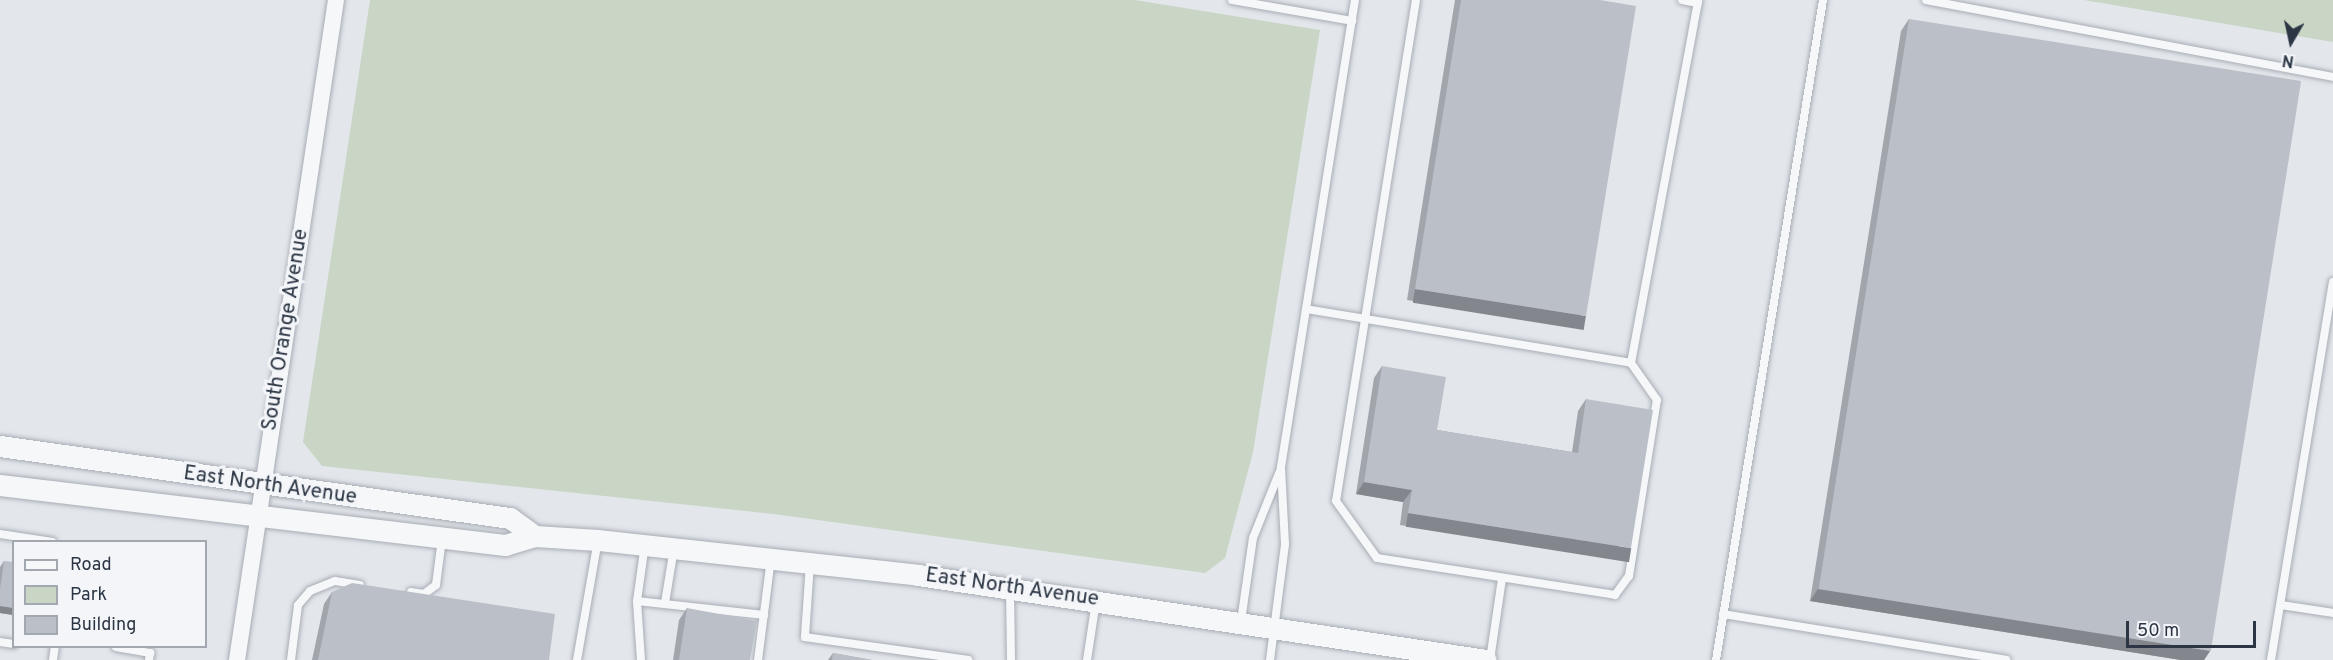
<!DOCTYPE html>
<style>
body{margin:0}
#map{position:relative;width:2333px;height:660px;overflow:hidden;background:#e3e6eb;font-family:Overpass,sans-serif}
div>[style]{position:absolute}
.green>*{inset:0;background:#c9d5c5}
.roads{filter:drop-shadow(0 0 2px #a8adb5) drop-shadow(0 0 2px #a8adb5)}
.service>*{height:8px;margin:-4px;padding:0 4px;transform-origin:4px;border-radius:4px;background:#f6f7f9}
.minor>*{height:16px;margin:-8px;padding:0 8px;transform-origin:8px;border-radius:8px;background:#f6f7f9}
.tertiary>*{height:21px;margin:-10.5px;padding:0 10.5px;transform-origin:10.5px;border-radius:10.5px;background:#f6f7f9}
.wall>*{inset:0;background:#a1a5ac}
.shaded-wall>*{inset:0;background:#83868c;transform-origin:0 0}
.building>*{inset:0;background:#bbc0c8;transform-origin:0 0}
span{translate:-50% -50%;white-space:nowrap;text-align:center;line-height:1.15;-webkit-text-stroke:6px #f3f5f8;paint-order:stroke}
.street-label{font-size:21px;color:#2b3543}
.legend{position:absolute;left:12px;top:540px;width:195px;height:108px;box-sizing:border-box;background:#f3f5f8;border:2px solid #a3a8b0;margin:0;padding:8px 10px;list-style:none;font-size:18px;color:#2b3543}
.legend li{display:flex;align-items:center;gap:12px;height:30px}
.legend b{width:30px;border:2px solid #a3a8b0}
.north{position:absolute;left:2261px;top:12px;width:60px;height:60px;-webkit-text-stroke:4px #f3f5f8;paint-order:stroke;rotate:189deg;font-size:16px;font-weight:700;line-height:24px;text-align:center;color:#2b3543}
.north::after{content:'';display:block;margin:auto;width:21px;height:27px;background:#2b3543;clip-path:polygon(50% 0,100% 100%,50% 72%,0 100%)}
.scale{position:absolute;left:2126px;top:621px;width:130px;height:27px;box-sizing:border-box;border:3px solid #2b3543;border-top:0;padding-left:8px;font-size:18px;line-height:21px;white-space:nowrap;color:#2b3543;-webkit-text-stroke:4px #f3f5f8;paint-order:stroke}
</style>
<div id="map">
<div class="green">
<div style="clip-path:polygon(370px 0,1135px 0,1320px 30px,1253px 452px,1225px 558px,1205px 573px,774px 514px,322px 466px,303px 442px)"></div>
<div style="clip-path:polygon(2084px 0,2333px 0,2333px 42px)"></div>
</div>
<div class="roads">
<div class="service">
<div style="left:1232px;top:0;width:122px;rotate:9.9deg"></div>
<div style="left:1416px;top:0;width:507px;rotate:99.07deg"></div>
<div style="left:1336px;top:501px;width:70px;rotate:54.3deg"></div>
<div style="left:1377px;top:558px;width:241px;rotate:8.8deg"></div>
<div style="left:1615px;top:595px;width:24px;rotate:-54deg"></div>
<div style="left:1629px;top:576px;width:178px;rotate:-81deg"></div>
<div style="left:1657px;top:400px;width:45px;rotate:-125.1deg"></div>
<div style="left:1682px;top:0;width:16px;rotate:11deg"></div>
<div style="left:1926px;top:0;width:414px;rotate:10.7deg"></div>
<div style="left:1306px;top:309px;width:329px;rotate:9.4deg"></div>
<div style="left:1631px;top:363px;width:369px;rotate:-79.5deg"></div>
<div style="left:0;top:534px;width:53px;rotate:8.7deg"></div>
<div style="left:810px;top:563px;width:74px;rotate:93.9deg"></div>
<div style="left:805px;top:637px;width:165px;rotate:8deg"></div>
<div style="left:1010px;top:588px;width:72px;rotate:89.2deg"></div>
<div style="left:411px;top:592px;width:13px;rotate:9deg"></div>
<div style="left:424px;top:594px;width:15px;rotate:-37deg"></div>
<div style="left:436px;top:585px;width:46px;rotate:-82.6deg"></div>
<div style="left:637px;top:601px;width:128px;rotate:6.3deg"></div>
<div style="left:665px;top:603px;width:56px;rotate:-80.7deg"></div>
<div style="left:2281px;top:605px;width:53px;rotate:8.7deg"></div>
<div style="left:1723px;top:614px;width:287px;rotate:9.2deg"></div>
<div style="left:1241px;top:621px;width:84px;rotate:-81.8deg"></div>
<div style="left:1253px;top:538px;width:72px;rotate:-68.1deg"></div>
<div style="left:0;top:642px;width:14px;rotate:8deg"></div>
<div style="left:116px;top:647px;width:35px;rotate:10deg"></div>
<div style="left:150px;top:653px;width:7px;rotate:98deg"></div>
<div style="left:53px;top:660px;width:14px;rotate:-82deg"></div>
<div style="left:291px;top:660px;width:55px;rotate:-82.7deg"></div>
<div style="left:298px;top:605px;width:18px;rotate:-49deg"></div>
<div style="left:310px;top:591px;width:27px;rotate:-22deg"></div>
<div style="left:335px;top:581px;width:25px;rotate:9deg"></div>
<div style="left:577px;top:660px;width:122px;rotate:-80.1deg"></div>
<div style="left:641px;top:660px;width:59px;rotate:-93.9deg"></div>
<div style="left:637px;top:601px;width:58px;rotate:-82deg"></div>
<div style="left:758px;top:660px;width:103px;rotate:-82.7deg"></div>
<div style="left:1087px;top:660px;width:60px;rotate:-81.3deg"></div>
<div style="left:1270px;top:660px;width:117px;rotate:-82.6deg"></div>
<div style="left:1285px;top:544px;width:77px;rotate:-93deg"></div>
<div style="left:1281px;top:467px;width:473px;rotate:-81deg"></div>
<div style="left:1490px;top:660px;width:82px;rotate:-81.6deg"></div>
<div style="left:1716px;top:660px;width:669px;rotate:-80.79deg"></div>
<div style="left:2271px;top:660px;width:383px;rotate:-80.7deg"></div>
</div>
<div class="minor">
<div style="left:237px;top:660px;width:667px;rotate:-81.47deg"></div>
</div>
<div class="tertiary">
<div style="left:0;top:446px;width:515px;rotate:8.04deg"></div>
<div style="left:510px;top:518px;width:31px;rotate:36deg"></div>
<div style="left:0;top:485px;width:509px;rotate:6.78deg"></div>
<div style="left:505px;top:545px;width:31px;rotate:-17deg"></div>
<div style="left:535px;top:536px;width:63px;rotate:3.6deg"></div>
<div style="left:598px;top:540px;width:322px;rotate:6.2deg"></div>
<div style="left:918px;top:575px;width:574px;rotate:8.51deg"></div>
</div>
</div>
<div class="wall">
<div style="clip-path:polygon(1455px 0,1600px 0,1578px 328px,1407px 300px)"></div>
<div style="clip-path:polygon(1909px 19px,2210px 651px,2204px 660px,2181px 660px,1810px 601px,1901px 31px)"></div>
<div style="clip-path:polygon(1382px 366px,1437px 430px,1572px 452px,1578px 411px,1586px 399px,1622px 560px,1400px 525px,1403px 502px,1356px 494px,1374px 378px)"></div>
<div style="clip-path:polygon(4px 561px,14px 615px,0 613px,0 567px)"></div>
<div style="clip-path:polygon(332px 592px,549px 660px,312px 660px,324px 604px)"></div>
<div style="clip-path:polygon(687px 608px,750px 660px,673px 660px,679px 620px)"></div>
<div style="clip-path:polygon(833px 653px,872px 660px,828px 660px)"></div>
</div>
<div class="shaded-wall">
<div style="left:1415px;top:289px;width:173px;height:14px;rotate:9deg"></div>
<div style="clip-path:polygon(1364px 482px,1412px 490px,1403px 502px,1356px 494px)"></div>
<div style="left:1408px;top:513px;width:226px;height:14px;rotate:9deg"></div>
<div style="clip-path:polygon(1818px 589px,2210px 651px,2204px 660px,2181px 660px,1810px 601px)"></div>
<div style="left:0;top:606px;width:14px;height:7px;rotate:8deg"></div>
</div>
<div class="building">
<div style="clip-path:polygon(1461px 0,1600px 0,1636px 6px,1586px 316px,1415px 289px)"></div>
<div style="left:1909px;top:19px;width:397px;height:577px;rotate:9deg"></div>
<div style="clip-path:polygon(1382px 366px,1446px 377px,1437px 430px,1578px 453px,1586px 399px,1653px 410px,1631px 548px,1408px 513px,1412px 490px,1364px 482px)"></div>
<div style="clip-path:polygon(4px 561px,14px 562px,14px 608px,0 606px,0 589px)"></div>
<div style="clip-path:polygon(352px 583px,555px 614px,549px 660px,318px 660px,332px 592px)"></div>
<div style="clip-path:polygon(687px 608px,757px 621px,750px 660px,679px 660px)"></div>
<div style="clip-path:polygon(833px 653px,872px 660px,832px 660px)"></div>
</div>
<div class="street-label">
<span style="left:286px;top:330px;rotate:-81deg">South Orange Avenue</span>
<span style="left:270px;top:486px;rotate:8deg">East North Avenue</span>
<span style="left:1012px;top:588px;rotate:8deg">East North Avenue</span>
</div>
<ul class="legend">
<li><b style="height:8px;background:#f6f7f9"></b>Road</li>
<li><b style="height:16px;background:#c9d5c5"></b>Park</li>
<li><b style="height:16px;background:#bbc0c8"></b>Building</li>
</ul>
<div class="north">N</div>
<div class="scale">50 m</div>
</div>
